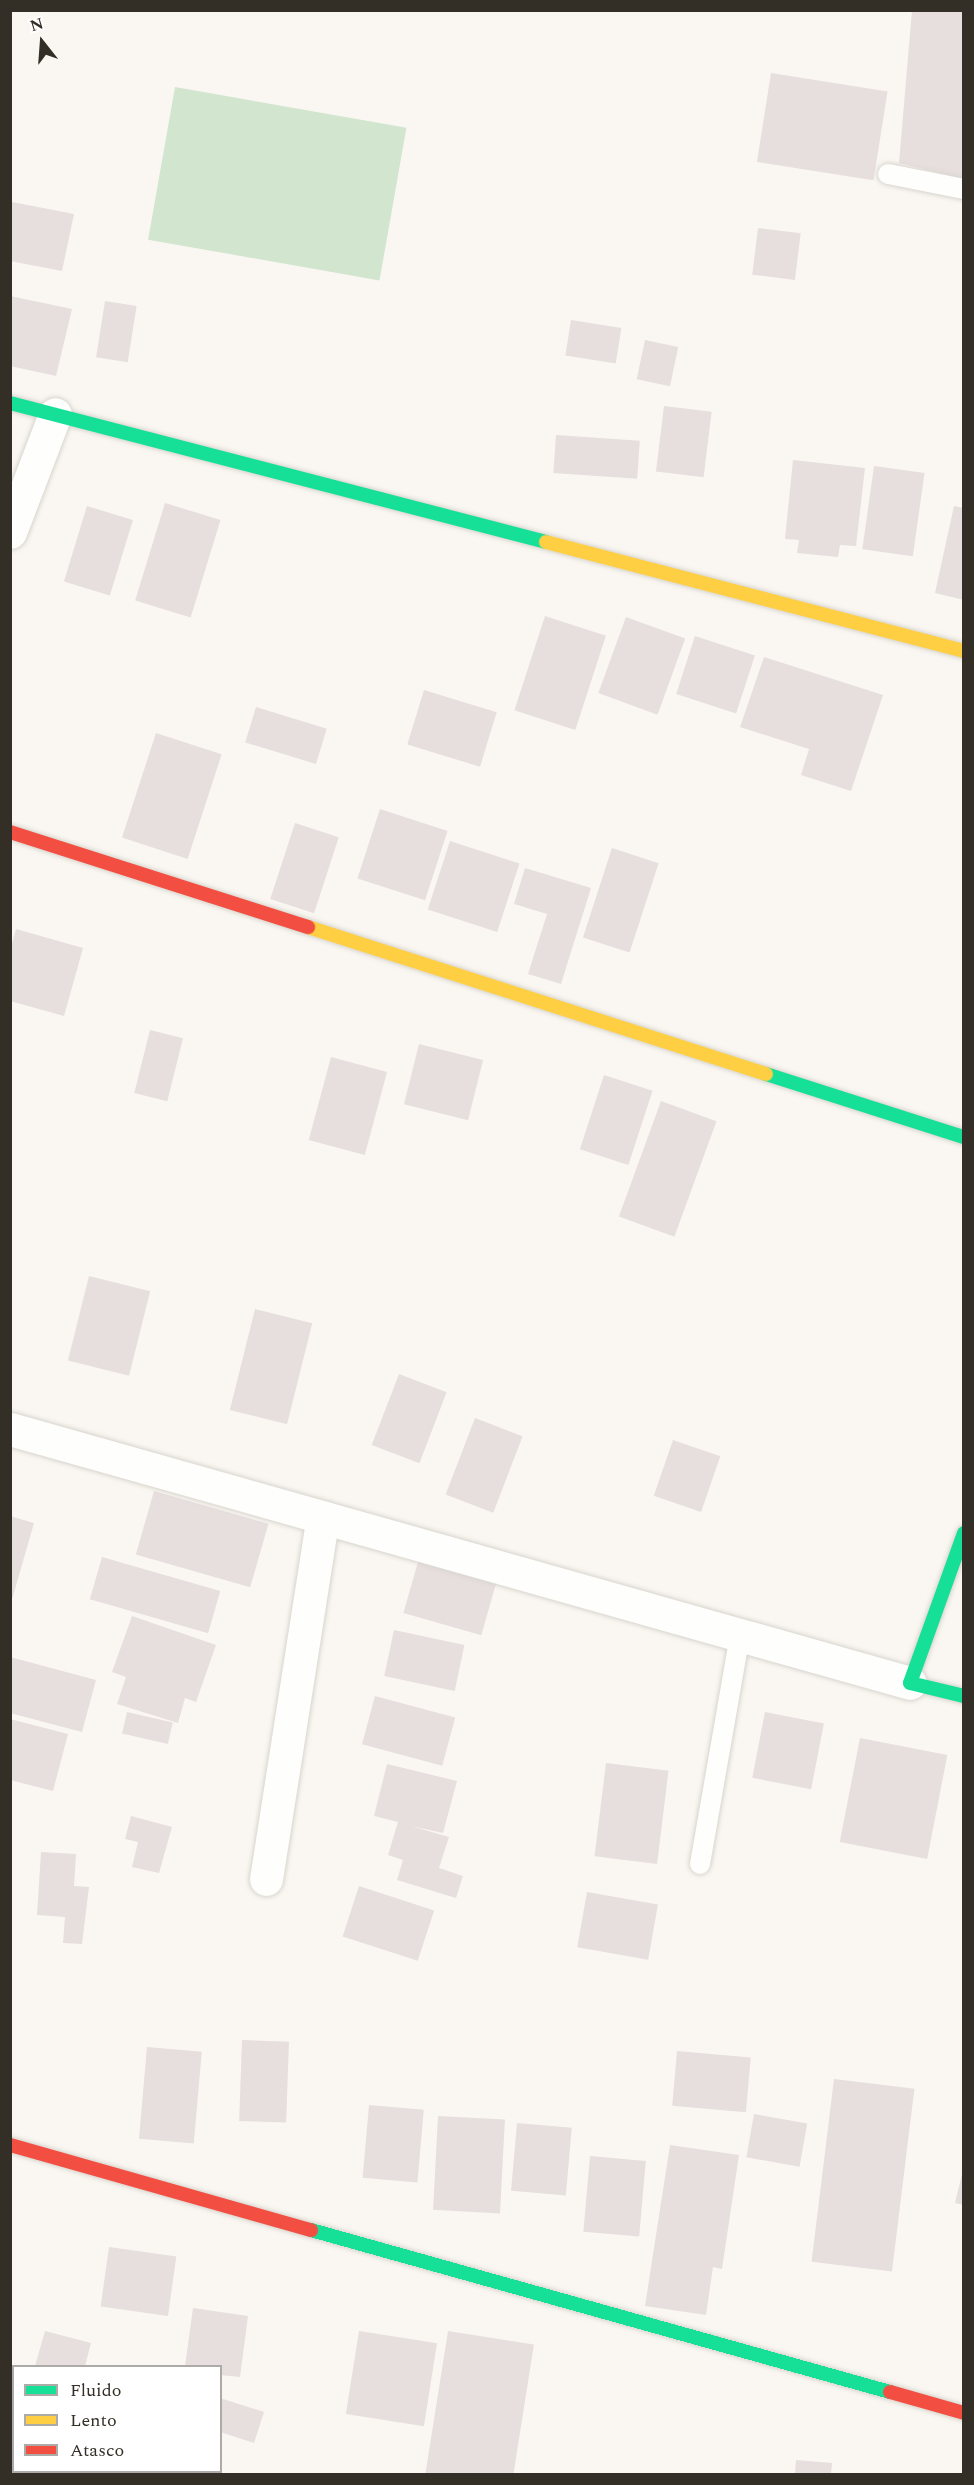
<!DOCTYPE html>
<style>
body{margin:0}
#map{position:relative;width:974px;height:2485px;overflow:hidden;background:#faf7f2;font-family:Spectral,serif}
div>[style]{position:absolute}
.green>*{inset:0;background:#d2e5cf;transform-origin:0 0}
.building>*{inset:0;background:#e7dede;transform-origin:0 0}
.roads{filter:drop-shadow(0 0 2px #d8d5ce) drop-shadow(0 0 2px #d8d5ce)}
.lane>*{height:20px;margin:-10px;padding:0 10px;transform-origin:10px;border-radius:10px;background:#fefefd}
.street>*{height:33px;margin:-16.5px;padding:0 16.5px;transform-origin:16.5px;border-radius:16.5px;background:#fefefd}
.fast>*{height:14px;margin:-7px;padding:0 7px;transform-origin:7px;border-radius:7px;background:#16e098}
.slow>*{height:14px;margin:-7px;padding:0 7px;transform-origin:7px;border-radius:7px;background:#ffcf43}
.jam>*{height:14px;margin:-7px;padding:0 7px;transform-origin:7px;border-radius:7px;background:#f24e42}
span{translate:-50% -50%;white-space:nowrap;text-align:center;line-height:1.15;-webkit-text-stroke:5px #fff;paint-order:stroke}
.frame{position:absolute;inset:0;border:12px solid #332e26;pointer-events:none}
.legend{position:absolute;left:12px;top:2365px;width:210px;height:108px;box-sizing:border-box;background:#fff;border:2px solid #adaba8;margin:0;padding:8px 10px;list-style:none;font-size:18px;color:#332e26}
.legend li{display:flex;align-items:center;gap:12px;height:30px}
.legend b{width:30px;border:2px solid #adaba8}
.north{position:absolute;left:12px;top:12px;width:60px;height:60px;-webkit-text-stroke:4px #fff;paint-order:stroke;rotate:343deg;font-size:16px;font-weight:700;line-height:24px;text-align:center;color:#332e26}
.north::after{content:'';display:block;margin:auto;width:21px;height:27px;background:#332e26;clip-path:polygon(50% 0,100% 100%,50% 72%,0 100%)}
</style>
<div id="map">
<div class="green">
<div style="left:175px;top:87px;width:235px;height:155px;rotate:10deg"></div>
</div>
<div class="building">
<div style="clip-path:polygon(912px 10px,964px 10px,964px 179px,899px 163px)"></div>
<div style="left:771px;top:73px;width:118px;height:90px;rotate:9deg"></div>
<div style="clip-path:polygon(12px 202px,74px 214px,62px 271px,10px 261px)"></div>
<div style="left:758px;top:228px;width:43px;height:47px;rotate:7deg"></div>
<div style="clip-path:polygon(10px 296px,72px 309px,56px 376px,10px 366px)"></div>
<div style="left:105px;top:301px;width:32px;height:57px;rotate:9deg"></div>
<div style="left:571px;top:320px;width:51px;height:36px;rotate:9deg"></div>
<div style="left:645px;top:340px;width:34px;height:40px;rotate:12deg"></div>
<div style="left:664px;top:406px;width:48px;height:66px;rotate:7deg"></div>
<div style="left:556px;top:435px;width:84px;height:38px;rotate:4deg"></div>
<div style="clip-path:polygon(793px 460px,865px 468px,856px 546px,840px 545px,838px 557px,797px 553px,799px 540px,785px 539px)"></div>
<div style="left:874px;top:466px;width:51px;height:84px;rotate:8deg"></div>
<div style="left:165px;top:503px;width:58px;height:102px;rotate:17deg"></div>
<div style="left:87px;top:506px;width:48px;height:79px;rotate:17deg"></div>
<div style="clip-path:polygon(954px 506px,964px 508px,964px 600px,935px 593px)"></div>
<div style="left:545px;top:616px;width:64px;height:99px;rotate:18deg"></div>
<div style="left:626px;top:617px;width:63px;height:81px;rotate:20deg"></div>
<div style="left:695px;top:636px;width:63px;height:61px;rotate:18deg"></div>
<div style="clip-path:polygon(764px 657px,883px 695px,851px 791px,801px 775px,809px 749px,740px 727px)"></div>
<div style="left:424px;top:690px;width:76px;height:57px;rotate:17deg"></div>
<div style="left:256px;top:707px;width:74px;height:37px;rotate:17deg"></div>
<div style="left:156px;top:733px;width:69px;height:110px;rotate:18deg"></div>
<div style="left:380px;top:809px;width:71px;height:73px;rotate:18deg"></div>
<div style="left:295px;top:823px;width:46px;height:80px;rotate:18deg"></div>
<div style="left:450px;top:841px;width:73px;height:72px;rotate:18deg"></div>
<div style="left:612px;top:848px;width:49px;height:94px;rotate:18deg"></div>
<div style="clip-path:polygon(525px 868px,591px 888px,561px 984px,528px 974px,547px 914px,514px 904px)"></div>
<div style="clip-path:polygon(16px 929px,83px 948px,64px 1016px,10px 1001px,10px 951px)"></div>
<div style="left:150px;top:1030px;width:34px;height:65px;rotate:14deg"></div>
<div style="left:419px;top:1044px;width:66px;height:62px;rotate:14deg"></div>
<div style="left:331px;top:1057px;width:58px;height:86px;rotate:15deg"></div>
<div style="left:604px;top:1075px;width:51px;height:78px;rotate:18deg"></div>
<div style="left:661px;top:1101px;width:59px;height:123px;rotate:20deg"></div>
<div style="left:89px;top:1276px;width:63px;height:87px;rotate:14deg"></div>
<div style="left:255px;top:1309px;width:59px;height:104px;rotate:14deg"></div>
<div style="left:399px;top:1374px;width:51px;height:76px;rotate:21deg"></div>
<div style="left:475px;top:1418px;width:51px;height:82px;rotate:21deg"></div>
<div style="left:673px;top:1440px;width:50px;height:59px;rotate:19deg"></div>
<div style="left:154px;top:1491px;width:119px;height:66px;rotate:16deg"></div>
<div style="clip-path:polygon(10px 1516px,34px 1523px,11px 1603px,10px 1603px)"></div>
<div style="left:102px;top:1557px;width:123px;height:44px;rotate:16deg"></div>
<div style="left:418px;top:1562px;width:81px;height:53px;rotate:16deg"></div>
<div style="clip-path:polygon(132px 1616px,216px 1645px,196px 1702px,185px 1698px,178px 1723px,117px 1704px,126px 1677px,112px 1672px)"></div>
<div style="left:394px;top:1630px;width:72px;height:47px;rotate:12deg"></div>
<div style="clip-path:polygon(10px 1657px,96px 1680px,82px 1732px,10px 1713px)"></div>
<div style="left:375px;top:1696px;width:83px;height:50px;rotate:15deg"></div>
<div style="left:127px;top:1712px;width:47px;height:22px;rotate:13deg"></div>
<div style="left:765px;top:1712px;width:60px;height:67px;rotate:11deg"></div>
<div style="clip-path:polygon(10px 1719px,68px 1734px,53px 1791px,10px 1780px)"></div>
<div style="left:860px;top:1738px;width:89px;height:106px;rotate:11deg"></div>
<div style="left:606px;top:1763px;width:63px;height:94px;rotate:7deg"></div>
<div style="clip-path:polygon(387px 1764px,457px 1781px,443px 1833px,411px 1826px,449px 1837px,439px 1868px,463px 1876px,456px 1898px,397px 1880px,403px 1860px,388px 1855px,398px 1822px,374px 1816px)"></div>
<div style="clip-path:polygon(131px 1816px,172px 1827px,159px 1873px,132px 1867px,138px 1842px,125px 1839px)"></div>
<div style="clip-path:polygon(41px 1852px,76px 1854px,74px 1886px,89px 1887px,82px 1944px,63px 1943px,65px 1917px,37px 1915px)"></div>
<div style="left:359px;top:1886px;width:79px;height:53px;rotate:18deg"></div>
<div style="left:587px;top:1892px;width:72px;height:56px;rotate:10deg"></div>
<div style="left:242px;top:2040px;width:47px;height:81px;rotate:2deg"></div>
<div style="left:147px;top:2047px;width:55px;height:92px;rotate:5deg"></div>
<div style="left:677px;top:2051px;width:74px;height:55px;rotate:5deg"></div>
<div style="left:834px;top:2079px;width:81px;height:184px;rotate:7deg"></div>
<div style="left:369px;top:2105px;width:55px;height:73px;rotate:5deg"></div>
<div style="left:754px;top:2114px;width:54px;height:44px;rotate:10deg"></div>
<div style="left:438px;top:2116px;width:67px;height:94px;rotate:3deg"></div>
<div style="left:517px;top:2123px;width:55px;height:68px;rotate:5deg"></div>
<div style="clip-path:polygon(670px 2145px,739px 2155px,722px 2269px,713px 2267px,706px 2315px,645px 2306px)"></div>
<div style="left:590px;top:2156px;width:56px;height:76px;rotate:5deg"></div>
<div style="clip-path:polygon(963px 2170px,964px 2170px,964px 2205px,955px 2203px)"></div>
<div style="left:109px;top:2247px;width:68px;height:60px;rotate:8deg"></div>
<div style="clip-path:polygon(193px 2308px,248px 2316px,240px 2377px,220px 2375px,220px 2366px,185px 2366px)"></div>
<div style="clip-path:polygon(45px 2331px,91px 2343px,85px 2366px,35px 2366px)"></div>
<div style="left:359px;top:2331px;width:79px;height:84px;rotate:9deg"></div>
<div style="left:448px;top:2331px;width:87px;height:145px;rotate:9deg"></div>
<div style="clip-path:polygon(220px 2398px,264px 2412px,254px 2443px,220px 2432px)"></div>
<div style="clip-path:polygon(10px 2442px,14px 2472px,49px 2472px,48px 2474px,10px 2474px)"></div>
<div style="clip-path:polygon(796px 2460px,832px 2463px,831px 2474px,795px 2474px)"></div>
</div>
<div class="roads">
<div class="lane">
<div style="left:888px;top:174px;width:77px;rotate:11.2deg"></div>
<div style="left:700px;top:1864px;width:232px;rotate:-80.1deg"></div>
</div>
<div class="street">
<div style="left:10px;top:532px;width:126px;rotate:-69.1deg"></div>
<div style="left:10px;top:1429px;width:935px;rotate:15.76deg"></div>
<div style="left:266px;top:1879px;width:366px;rotate:-81.1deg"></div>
</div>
<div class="fast">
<div style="left:10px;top:403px;width:554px;rotate:14.54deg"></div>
<div style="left:766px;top:1074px;width:208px;rotate:17.7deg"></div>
<div style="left:964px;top:1533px;width:159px;rotate:109.8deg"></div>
<div style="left:910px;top:1683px;width:56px;rotate:13.5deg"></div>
<div style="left:311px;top:2230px;width:601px;rotate:15.63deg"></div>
</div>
<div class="slow">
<div style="left:546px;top:542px;width:432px;rotate:14.6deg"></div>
<div style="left:308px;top:927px;width:481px;rotate:17.8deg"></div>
</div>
<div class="jam">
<div style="left:10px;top:832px;width:313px;rotate:17.7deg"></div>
<div style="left:10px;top:2145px;width:313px;rotate:15.8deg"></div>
<div style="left:890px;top:2392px;width:77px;rotate:15.8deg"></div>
</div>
</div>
<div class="frame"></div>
<ul class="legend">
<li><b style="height:8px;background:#16e098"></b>Fluido</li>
<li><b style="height:8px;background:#ffcf43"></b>Lento</li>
<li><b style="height:8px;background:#f24e42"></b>Atasco</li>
</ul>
<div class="north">N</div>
</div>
